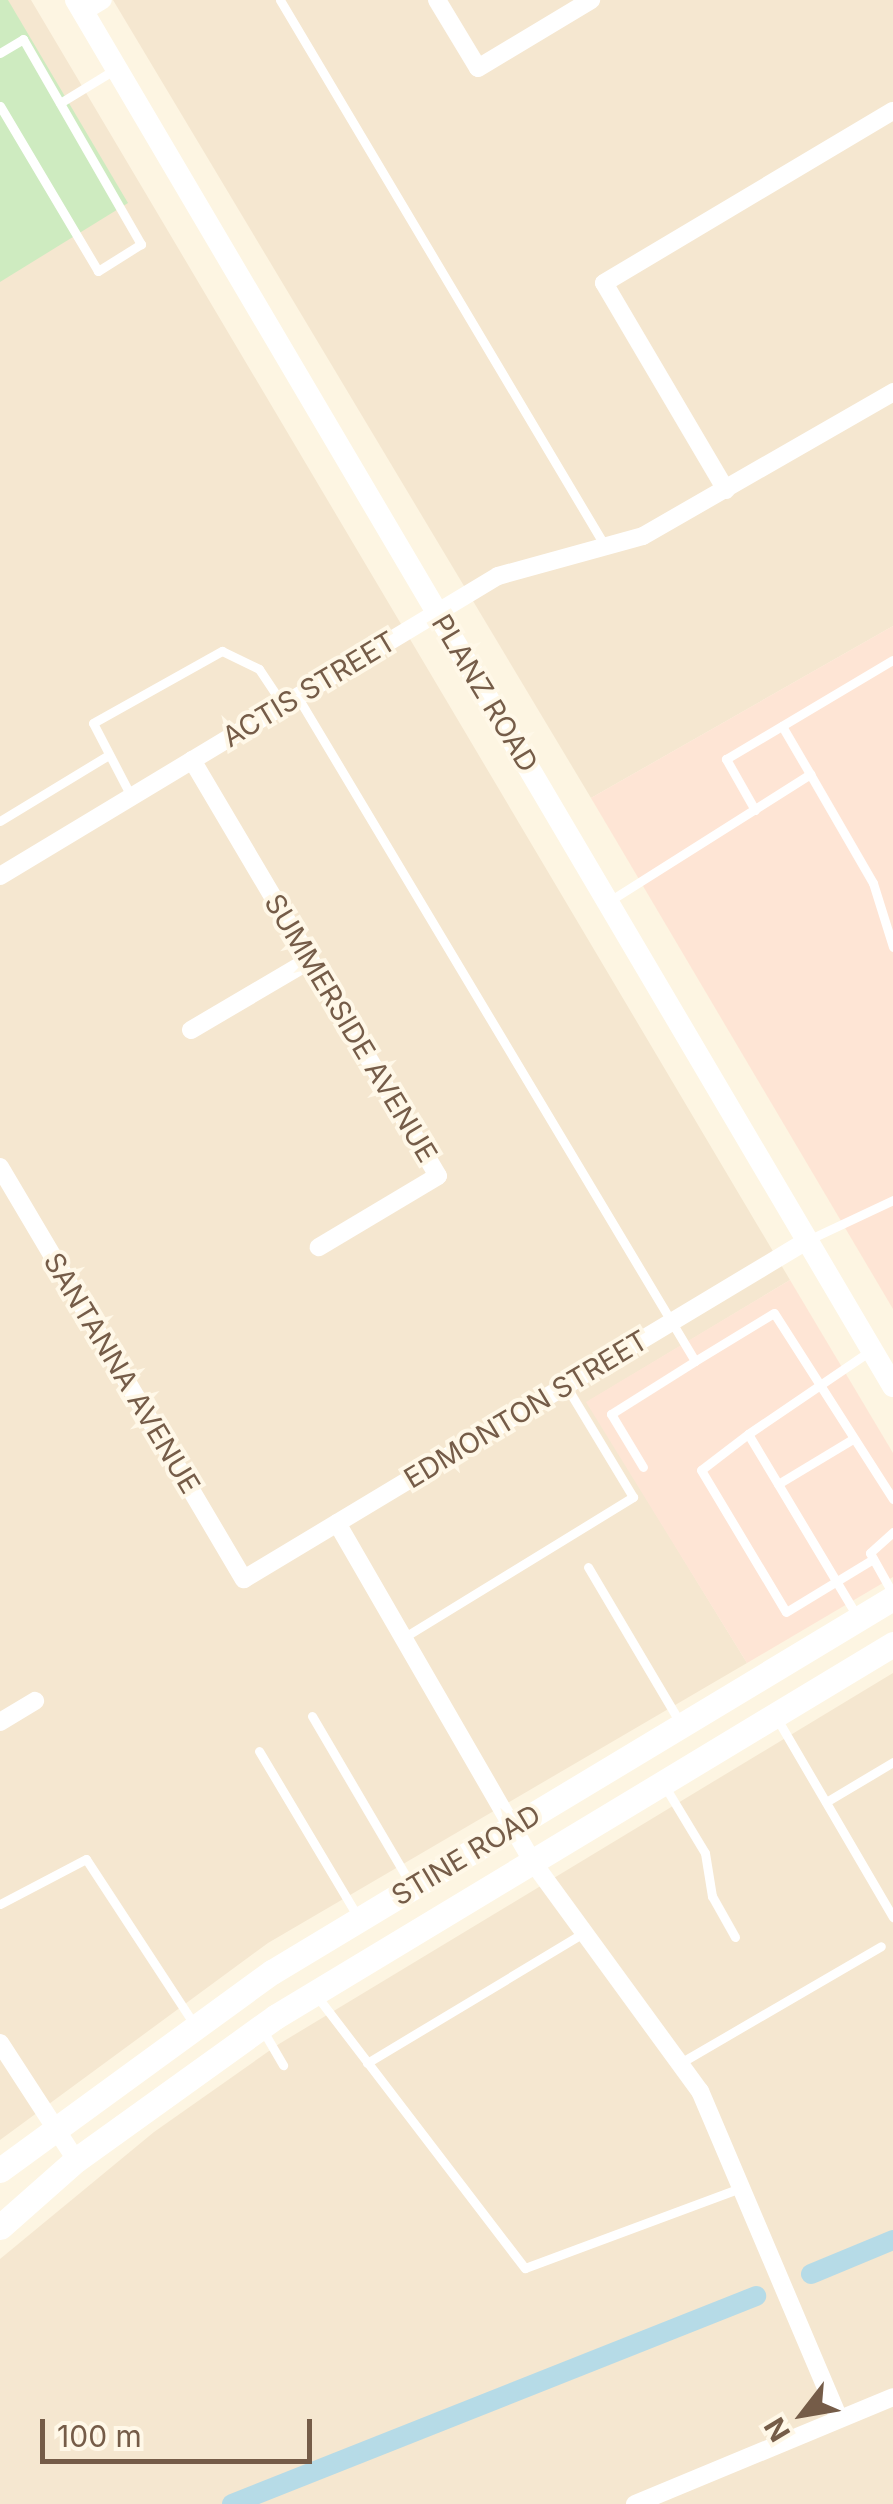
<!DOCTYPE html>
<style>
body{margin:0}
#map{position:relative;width:893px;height:2504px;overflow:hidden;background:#fdf5e2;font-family:Inter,sans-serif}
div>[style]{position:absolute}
.residential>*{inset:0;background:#f5e7d0}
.commercial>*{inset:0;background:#fee5d5}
.green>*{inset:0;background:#ceebc0}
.canal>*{height:20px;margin:-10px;padding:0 10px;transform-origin:10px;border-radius:10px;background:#b6dbe7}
.service>*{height:9px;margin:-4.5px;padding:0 4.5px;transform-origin:4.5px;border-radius:4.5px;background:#fff}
.minor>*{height:18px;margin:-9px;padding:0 9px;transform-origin:9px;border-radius:9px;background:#fff}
.tertiary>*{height:22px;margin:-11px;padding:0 11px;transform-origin:11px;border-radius:11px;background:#fff}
.secondary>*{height:25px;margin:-12.5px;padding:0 12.5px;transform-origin:12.5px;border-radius:12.5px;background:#fff}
span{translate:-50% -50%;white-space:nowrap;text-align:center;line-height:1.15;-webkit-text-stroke:8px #fff8e8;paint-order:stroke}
.street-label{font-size:28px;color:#755c48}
.north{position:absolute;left:753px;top:2364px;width:100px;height:100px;-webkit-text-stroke:8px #fff8e8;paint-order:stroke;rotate:239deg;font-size:28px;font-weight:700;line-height:40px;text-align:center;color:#755c48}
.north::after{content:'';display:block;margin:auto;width:35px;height:45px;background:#755c48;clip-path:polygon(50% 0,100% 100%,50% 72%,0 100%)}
.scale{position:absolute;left:40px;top:2419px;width:272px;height:45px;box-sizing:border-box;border:5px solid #755c48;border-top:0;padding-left:12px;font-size:30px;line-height:35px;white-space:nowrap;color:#755c48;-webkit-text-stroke:8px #fff8e8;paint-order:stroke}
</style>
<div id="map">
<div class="residential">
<div style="clip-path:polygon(0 0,31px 0,790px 1280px,587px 1402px,747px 1663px,268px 1943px,0 2140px)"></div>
<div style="clip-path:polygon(113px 0,893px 0,893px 626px,591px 798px)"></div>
<div style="clip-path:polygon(893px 1673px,893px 2504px,0 2504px,0 2259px,154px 2132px,279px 2044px)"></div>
</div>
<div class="commercial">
<div style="clip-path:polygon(893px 626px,893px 1309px,591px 798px)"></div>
<div style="clip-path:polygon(790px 1280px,893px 1453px,893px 1577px,747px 1663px,586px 1402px)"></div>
</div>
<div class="green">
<div style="clip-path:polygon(0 0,8px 0,128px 203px,0 282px)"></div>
</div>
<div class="canal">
<div style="left:811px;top:2274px;width:89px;rotate:-22.5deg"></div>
<div style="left:232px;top:2504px;width:564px;rotate:-21.65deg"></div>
</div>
<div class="service">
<div style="left:280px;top:0;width:635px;rotate:59.24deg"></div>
<div style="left:0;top:53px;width:27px;rotate:-31deg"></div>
<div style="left:23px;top:39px;width:237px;rotate:60.1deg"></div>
<div style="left:141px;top:244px;width:51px;rotate:147.9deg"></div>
<div style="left:98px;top:271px;width:192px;rotate:-120.7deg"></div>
<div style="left:60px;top:103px;width:63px;rotate:-31.4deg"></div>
<div style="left:297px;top:696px;width:775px;rotate:59.1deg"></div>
<div style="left:695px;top:1361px;width:92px;rotate:-31.3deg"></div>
<div style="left:774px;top:1313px;width:221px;rotate:57.4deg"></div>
<div style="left:782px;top:726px;width:56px;rotate:59.7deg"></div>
<div style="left:131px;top:796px;width:82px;rotate:-117.5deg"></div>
<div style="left:93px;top:723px;width:148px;rotate:-29.2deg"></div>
<div style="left:222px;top:651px;width:41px;rotate:25.9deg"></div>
<div style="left:259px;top:669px;width:43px;rotate:56.3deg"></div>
<div style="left:755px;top:810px;width:59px;rotate:-119.6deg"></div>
<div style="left:726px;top:759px;width:194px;rotate:-30.7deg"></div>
<div style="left:0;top:821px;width:125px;rotate:-31.3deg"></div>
<div style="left:611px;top:900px;width:236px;rotate:-32.3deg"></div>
<div style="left:810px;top:774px;width:126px;rotate:60deg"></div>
<div style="left:873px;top:883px;width:67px;rotate:72.6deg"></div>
<div style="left:808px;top:1240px;width:94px;rotate:-25.2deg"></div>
<div style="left:748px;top:1434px;width:59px;rotate:142.5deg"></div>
<div style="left:701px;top:1470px;width:165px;rotate:59.1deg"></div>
<div style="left:786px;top:1612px;width:102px;rotate:-31.3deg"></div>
<div style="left:643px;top:1467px;width:62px;rotate:-121.1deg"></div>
<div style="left:611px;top:1414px;width:99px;rotate:-32.2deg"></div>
<div style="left:778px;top:1484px;width:87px;rotate:-31deg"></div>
<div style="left:893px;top:1532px;width:31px;rotate:138deg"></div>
<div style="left:870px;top:1553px;width:47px;rotate:60.7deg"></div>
<div style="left:588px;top:1567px;width:182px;rotate:59.4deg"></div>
<div style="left:857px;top:1616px;width:212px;rotate:-120.9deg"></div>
<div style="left:748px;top:1434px;width:148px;rotate:-34.2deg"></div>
<div style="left:403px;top:1638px;width:270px;rotate:-31.5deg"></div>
<div style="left:633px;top:1497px;width:130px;rotate:-121.1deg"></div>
<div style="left:312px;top:1716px;width:196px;rotate:59.6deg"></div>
<div style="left:776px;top:1717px;width:232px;rotate:59.7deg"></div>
<div style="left:259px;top:1751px;width:193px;rotate:59.2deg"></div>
<div style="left:664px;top:1785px;width:79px;rotate:58.9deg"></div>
<div style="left:705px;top:1853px;width:44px;rotate:80.8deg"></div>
<div style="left:712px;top:1896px;width:47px;rotate:60.7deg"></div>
<div style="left:826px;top:1802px;width:78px;rotate:-30.8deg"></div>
<div style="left:0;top:1904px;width:97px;rotate:-27.6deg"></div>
<div style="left:86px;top:1859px;width:197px;rotate:56.8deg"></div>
<div style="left:316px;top:1995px;width:344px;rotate:52.6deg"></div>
<div style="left:525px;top:2268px;width:229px;rotate:-20.4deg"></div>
<div style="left:262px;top:2029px;width:42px;rotate:59.7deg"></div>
<div style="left:682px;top:2062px;width:230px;rotate:-30.2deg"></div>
<div style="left:367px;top:2063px;width:251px;rotate:-31deg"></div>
</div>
<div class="minor">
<div style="left:437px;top:0;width:79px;rotate:58.9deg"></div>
<div style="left:478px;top:68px;width:132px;rotate:-31deg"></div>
<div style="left:83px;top:12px;width:23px;rotate:-31deg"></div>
<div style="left:726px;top:490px;width:240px;rotate:-120.5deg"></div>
<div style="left:604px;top:283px;width:336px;rotate:-30.8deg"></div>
<div style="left:192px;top:760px;width:483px;rotate:59.4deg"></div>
<div style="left:438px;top:1176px;width:139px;rotate:149.2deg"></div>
<div style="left:0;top:876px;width:581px;rotate:-31.07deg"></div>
<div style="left:498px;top:576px;width:150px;rotate:-15.4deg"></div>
<div style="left:643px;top:536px;width:289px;rotate:-29.9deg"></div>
<div style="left:191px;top:1030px;width:138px;rotate:-30.5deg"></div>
<div style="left:0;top:1167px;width:479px;rotate:59.4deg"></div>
<div style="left:244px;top:1579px;width:658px;rotate:-31.01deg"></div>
<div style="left:337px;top:1523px;width:390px;rotate:60deg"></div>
<div style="left:532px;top:1861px;width:285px;rotate:53.9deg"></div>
<div style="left:700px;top:2091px;width:356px;rotate:67deg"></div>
<div style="left:0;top:1722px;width:41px;rotate:-31deg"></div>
<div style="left:0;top:2043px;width:140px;rotate:57deg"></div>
<div style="left:635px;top:2504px;width:279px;rotate:-22.5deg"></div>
</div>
<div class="tertiary">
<div style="left:76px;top:0;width:1609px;rotate:59.48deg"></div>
</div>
<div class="secondary">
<div style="left:0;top:2170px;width:336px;rotate:-36.1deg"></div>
<div style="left:272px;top:1972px;width:725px;rotate:-31.06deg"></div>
<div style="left:0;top:2227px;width:101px;rotate:-41.4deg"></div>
<div style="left:76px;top:2160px;width:245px;rotate:-35.7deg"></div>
<div style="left:275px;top:2017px;width:722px;rotate:-31.11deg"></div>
</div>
<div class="street-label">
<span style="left:309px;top:689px;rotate:-31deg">ACTIS STREET</span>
<span style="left:485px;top:693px;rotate:59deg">PLANZ ROAD</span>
<span style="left:351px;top:1028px;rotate:59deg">SUMMERSIDE AVENUE</span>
<span style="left:122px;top:1373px;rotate:59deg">SANTANNA AVENUE</span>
<span style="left:526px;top:1409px;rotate:-31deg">EDMONTON STREET</span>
<span style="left:466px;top:1855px;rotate:-31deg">STINE ROAD</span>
</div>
<div class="north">N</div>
<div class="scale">100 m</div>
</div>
